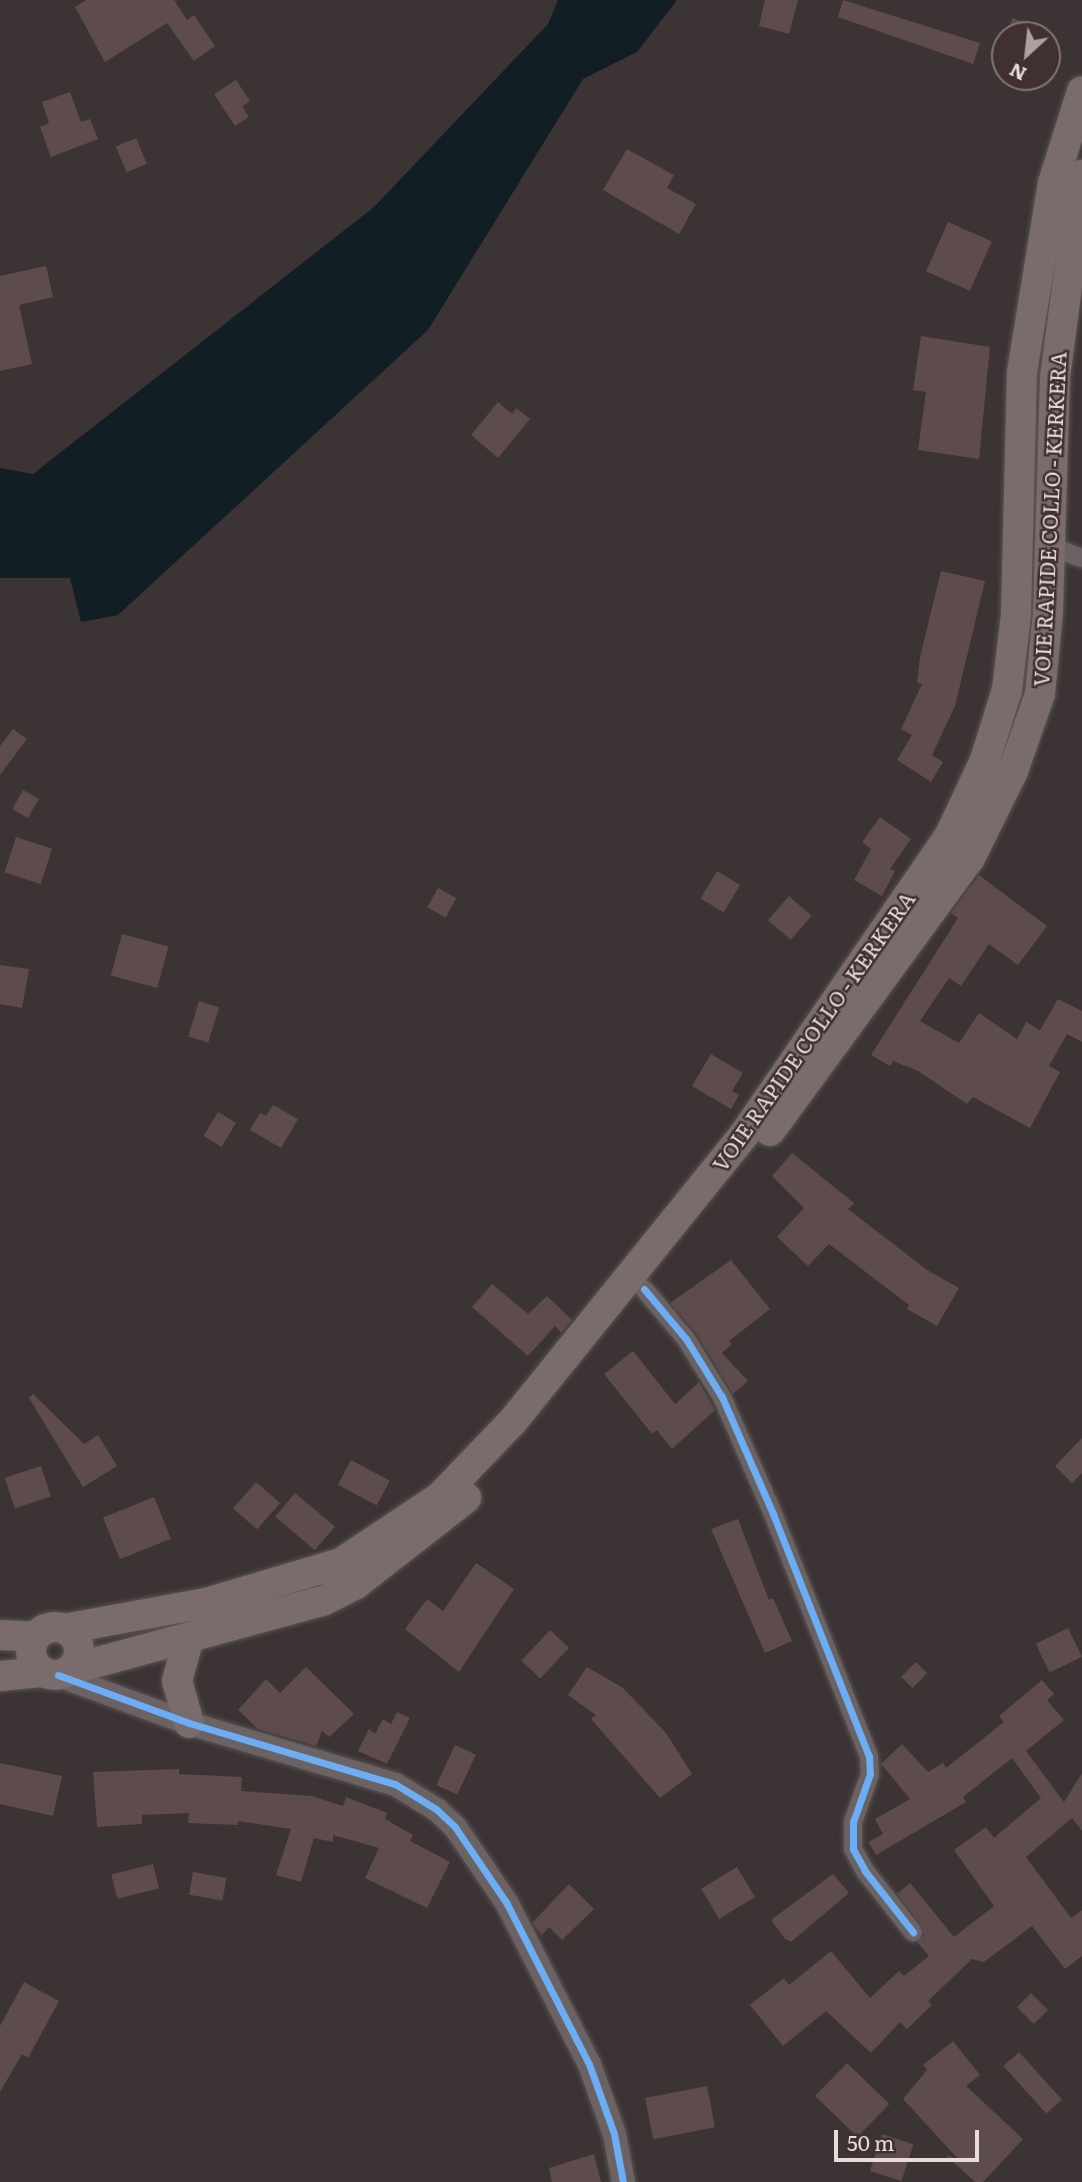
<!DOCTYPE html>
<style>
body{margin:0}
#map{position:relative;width:1082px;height:2182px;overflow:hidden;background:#3c3434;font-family:Literata,serif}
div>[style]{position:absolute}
.water>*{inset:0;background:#111e23}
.building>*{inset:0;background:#5e4b4c;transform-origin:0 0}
.roads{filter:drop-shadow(0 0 2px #5a5252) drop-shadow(0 0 2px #5a5252)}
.minor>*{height:18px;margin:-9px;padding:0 9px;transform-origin:9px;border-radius:9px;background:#6a6263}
.tertiary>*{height:23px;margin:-11.5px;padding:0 11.5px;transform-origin:11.5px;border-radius:11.5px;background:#6a6263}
.trunk>*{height:30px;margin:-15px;padding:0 15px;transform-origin:15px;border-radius:15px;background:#7a6b6c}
.trunk>.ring{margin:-15px;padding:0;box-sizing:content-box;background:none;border:30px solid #7a6b6c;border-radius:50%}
.cycleway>*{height:7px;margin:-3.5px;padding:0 3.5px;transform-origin:3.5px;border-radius:3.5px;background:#6dadf4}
span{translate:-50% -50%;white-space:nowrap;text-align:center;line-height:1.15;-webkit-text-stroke:5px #403030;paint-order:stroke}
.street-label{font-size:21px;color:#e7dcdc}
.north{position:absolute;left:991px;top:21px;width:70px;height:70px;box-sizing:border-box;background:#403030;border:2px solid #837575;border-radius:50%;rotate:207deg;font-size:19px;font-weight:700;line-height:28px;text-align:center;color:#e7dcdc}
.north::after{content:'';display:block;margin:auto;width:24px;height:32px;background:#aba1a1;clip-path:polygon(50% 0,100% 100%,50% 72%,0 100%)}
.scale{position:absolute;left:834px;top:2130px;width:145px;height:32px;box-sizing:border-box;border:4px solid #e7dcdc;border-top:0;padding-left:9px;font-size:21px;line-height:24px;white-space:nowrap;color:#e7dcdc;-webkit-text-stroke:5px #403030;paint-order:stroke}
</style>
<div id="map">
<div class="water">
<div style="clip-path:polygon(558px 0,677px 0,637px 52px,583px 79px,428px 330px,118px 615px,81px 622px,70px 578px,0 578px,0 468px,33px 474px,374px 207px,548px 24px)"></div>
</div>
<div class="building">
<div style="clip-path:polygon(86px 0,174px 0,187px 20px,194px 15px,215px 46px,194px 61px,167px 23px,105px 62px,75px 7px)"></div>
<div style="clip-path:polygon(765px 0,798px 0,789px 34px,759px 26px)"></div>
<div style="clip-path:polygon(843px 0,980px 43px,973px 64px,838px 17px)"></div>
<div style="clip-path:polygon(1013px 18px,1050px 35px,1005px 35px)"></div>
<div style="clip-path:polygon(236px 80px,250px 101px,242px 106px,249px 117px,235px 126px,214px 94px)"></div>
<div style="clip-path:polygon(70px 92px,81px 122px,90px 119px,98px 139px,51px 157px,40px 127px,49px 123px,42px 102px)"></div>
<div style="left:136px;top:138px;width:28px;height:22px;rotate:67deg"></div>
<div style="clip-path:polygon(627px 149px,674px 175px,667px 188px,696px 204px,679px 234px,603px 190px)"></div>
<div style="left:948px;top:222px;width:48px;height:54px;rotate:24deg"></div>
<div style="clip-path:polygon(46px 266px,53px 297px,19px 305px,32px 364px,0 371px,0 276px)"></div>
<div style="clip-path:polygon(921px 336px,990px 347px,979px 459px,918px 450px,926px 392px,913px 390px)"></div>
<div style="clip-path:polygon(498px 402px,512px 414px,516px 408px,530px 419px,498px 458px,471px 435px)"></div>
<div style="clip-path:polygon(941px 571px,985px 581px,955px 706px,932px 755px,943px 762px,931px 782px,897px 760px,912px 735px,901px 729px,922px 684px,917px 683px,920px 657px)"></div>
<div style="clip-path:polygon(13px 729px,27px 739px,0 775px,0 746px)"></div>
<div style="left:23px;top:790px;width:18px;height:22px;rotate:29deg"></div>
<div style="clip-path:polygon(880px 817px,911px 839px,890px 869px,895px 871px,882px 896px,854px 880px,871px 849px,862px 842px)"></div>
<div style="left:16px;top:837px;width:38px;height:37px;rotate:18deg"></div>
<div style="left:717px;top:871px;width:27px;height:32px;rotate:31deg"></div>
<div style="clip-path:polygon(979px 875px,1047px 926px,1018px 965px,989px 944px,961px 986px,949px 978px,920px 1021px,959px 1043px,979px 1013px,1017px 1039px,1026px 1022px,1040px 1030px,1058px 999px,1082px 1011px,1082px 1042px,1067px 1034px,1049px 1066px,1060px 1072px,1030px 1128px,973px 1097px,967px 1104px,918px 1071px,893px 1061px,890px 1066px,871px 1055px,958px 918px,951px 913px)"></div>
<div style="left:438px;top:888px;width:21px;height:22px;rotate:29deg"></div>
<div style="left:789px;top:896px;width:30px;height:32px;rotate:41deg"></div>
<div style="left:122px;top:934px;width:48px;height:43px;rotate:15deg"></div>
<div style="clip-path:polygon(0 965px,29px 969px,22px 1008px,0 1004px)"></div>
<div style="left:199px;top:1001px;width:21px;height:37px;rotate:17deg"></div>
<div style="clip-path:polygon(711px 1054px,743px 1073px,732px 1091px,739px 1095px,731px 1109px,692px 1086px)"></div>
<div style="clip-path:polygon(273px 1105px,298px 1119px,281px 1148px,250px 1130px,260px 1113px,266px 1116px)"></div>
<div style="left:218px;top:1112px;width:21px;height:28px;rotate:31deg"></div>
<div style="clip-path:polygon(792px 1153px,854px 1203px,848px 1209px,927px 1270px,959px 1288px,937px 1326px,907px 1309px,909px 1305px,829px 1244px,808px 1266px,777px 1237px,804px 1208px,772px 1176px)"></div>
<div style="clip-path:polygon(731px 1260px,770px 1309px,729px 1341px,732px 1344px,722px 1353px,748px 1381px,733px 1394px,696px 1333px,670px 1303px)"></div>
<div style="clip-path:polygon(492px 1284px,528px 1314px,547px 1296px,572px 1320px,561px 1333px,555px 1326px,528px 1356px,472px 1307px)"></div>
<div style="clip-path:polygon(633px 1351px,675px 1404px,699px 1382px,715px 1410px,672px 1449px,657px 1430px,652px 1434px,604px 1374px)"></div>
<div style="clip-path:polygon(33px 1394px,84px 1444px,98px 1435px,117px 1466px,83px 1487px,29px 1398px)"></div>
<div style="clip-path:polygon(1082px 1438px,1082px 1473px,1072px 1483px,1055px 1466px)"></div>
<div style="left:351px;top:1460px;width:44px;height:28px;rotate:28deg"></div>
<div style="left:41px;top:1466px;width:32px;height:38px;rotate:72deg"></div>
<div style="left:256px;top:1482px;width:32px;height:35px;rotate:41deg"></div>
<div style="left:295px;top:1493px;width:52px;height:31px;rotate:40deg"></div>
<div style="left:154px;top:1497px;width:45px;height:55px;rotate:68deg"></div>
<div style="clip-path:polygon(738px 1519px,769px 1600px,773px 1598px,792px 1641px,765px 1653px,711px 1529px)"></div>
<div style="clip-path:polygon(476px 1563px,514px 1589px,459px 1672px,405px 1629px,427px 1599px,443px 1611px)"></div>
<div style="left:1068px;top:1628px;width:32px;height:36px;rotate:64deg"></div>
<div style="left:550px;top:1630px;width:26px;height:42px;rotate:43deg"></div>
<div style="left:916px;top:1662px;width:16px;height:21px;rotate:45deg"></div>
<div style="clip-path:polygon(306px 1667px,354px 1714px,329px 1737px,322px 1731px,316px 1746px,258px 1729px,238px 1710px,266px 1679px,280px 1693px)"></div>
<div style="clip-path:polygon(587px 1667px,623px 1688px,666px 1733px,692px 1774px,660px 1798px,591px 1719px,596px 1715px,568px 1695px)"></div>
<div style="clip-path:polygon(1042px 1680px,1054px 1694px,1047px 1700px,1064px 1720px,1026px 1751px,1064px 1802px,1082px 1773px,1082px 1831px,1072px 1818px,1026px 1857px,1071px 1918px,1082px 1910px,1082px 1956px,1065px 1969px,1032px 1926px,984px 1962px,972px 1959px,928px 2001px,932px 2005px,907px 2029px,900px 2022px,871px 2053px,826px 2011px,783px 2046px,750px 2005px,784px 1978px,789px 1985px,831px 1951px,870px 1998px,899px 1971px,904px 1976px,929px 1956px,917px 1942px,924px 1936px,922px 1926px,897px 1894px,910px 1883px,954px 1937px,994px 1906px,954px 1850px,986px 1827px,994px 1838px,1041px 1798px,1012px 1758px,963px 1797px,966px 1802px,876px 1855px,868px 1842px,883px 1834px,875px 1819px,910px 1799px,881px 1764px,902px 1744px,928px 1772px,943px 1763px,946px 1768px,1004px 1722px,999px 1716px)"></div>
<div style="clip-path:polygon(397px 1712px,410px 1718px,387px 1764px,358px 1751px,369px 1729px,375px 1734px,383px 1719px,391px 1724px)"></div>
<div style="left:455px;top:1745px;width:23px;height:44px;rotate:25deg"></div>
<div style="clip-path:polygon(0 1763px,62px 1776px,53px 1816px,0 1804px)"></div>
<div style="clip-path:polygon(179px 1769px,179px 1774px,242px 1777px,241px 1791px,312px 1796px,343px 1806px,346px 1797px,387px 1813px,385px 1819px,413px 1835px,410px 1841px,450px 1862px,427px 1908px,365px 1878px,379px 1848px,333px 1835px,333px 1842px,314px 1838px,301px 1882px,276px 1875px,291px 1829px,238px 1821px,238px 1825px,188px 1823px,189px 1813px,142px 1815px,142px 1824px,97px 1827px,93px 1772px)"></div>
<div style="left:153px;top:1864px;width:25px;height:43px;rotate:76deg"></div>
<div style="left:737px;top:1867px;width:35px;height:42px;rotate:59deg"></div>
<div style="left:193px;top:1872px;width:34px;height:23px;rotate:10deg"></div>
<div style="clip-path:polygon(833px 1874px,849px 1893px,791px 1942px,785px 1939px,771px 1920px)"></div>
<div style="clip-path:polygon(569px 1884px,594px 1909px,562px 1940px,549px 1927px,542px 1935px,532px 1923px)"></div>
<div style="clip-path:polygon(24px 1982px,59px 2001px,28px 2058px,22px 2054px,0 2092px,0 2026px)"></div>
<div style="left:1031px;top:1993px;width:24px;height:20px;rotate:45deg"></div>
<div style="clip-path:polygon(953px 2041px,980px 2075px,966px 2086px,1023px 2139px,983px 2182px,975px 2182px,946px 2155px,959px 2160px,903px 2099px,927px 2070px,923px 2065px)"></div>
<div style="left:1019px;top:2052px;width:64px;height:21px;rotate:48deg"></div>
<div style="left:847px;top:2063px;width:59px;height:46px;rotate:44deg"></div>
<div style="left:707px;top:2086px;width:42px;height:63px;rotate:79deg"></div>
<div style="left:882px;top:2134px;width:33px;height:39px;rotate:18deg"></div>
<div style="clip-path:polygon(594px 2154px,601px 2182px,552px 2182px,549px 2168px)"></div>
</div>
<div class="roads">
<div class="minor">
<div style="left:1050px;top:546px;width:34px;rotate:21deg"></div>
<div style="left:644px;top:1289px;width:65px;rotate:50deg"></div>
<div style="left:686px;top:1339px;width:68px;rotate:58.2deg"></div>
<div style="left:722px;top:1397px;width:128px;rotate:66.4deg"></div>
<div style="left:773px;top:1514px;width:260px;rotate:68.4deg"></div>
<div style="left:869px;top:1756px;width:18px;rotate:87deg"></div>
<div style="left:870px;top:1774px;width:51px;rotate:109.5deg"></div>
<div style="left:853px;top:1822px;width:27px;rotate:90deg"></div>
<div style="left:853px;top:1849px;width:25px;rotate:61deg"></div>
<div style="left:865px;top:1871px;width:78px;rotate:51.8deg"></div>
</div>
<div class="tertiary">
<div style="left:58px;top:1675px;width:140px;rotate:20.1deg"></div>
<div style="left:189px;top:1723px;width:215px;rotate:16.5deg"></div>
<div style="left:395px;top:1784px;width:48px;rotate:31.4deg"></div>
<div style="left:436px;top:1809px;width:26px;rotate:43deg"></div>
<div style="left:455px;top:1827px;width:91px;rotate:55.8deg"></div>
<div style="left:506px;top:1902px;width:182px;rotate:62.9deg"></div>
<div style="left:589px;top:2064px;width:74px;rotate:70.3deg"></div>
<div style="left:614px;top:2134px;width:49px;rotate:79.4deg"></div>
</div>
<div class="trunk">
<div style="left:770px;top:1131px;width:338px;rotate:-53.8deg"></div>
<div style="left:970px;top:858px;width:97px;rotate:-63.7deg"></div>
<div style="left:1013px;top:771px;width:82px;rotate:-70.7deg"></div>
<div style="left:1040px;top:694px;width:82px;rotate:-84.4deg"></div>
<div style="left:1048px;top:612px;width:235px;rotate:-88.3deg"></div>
<div style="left:1055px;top:377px;width:204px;rotate:-82.4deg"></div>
<div class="ring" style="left:31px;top:1627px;width:18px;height:18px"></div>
<div style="left:64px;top:1629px;width:144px;rotate:-10.4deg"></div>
<div style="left:206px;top:1603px;width:141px;rotate:-16.5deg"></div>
<div style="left:341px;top:1563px;width:119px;rotate:-33.7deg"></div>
<div style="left:440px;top:1497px;width:105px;rotate:-46.2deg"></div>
<div style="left:513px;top:1421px;width:371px;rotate:-51.1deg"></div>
<div style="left:746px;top:1132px;width:358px;rotate:-55.5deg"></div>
<div style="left:949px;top:837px;width:85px;rotate:-64.9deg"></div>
<div style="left:985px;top:760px;width:73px;rotate:-72.6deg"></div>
<div style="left:1007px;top:690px;width:77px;rotate:-83.2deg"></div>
<div style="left:1016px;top:614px;width:242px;rotate:-88.6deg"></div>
<div style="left:1022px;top:372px;width:192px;rotate:-80.7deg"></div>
<div style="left:1053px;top:183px;width:96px;rotate:-72.5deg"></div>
<div style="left:0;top:1635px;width:35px;rotate:3deg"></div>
<div style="left:72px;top:1669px;width:260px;rotate:-15.2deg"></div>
<div style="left:323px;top:1601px;width:37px;rotate:-27deg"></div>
<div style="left:356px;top:1584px;width:140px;rotate:-38deg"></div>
<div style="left:0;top:1676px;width:42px;rotate:-5.4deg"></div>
<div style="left:189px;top:1723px;width:44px;rotate:-105.9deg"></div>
<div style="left:177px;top:1681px;width:45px;rotate:-74.4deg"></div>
</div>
</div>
<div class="cycleway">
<div style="left:644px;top:1289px;width:65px;rotate:50deg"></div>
<div style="left:686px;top:1339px;width:68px;rotate:58.2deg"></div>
<div style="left:722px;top:1397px;width:128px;rotate:66.4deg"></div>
<div style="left:773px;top:1514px;width:260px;rotate:68.4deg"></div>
<div style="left:869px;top:1756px;width:18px;rotate:87deg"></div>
<div style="left:870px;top:1774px;width:51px;rotate:109.5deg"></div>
<div style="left:853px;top:1822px;width:27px;rotate:90deg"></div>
<div style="left:853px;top:1849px;width:25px;rotate:61deg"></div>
<div style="left:865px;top:1871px;width:78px;rotate:51.8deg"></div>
<div style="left:58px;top:1675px;width:140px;rotate:20.1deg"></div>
<div style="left:189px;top:1723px;width:215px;rotate:16.5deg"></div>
<div style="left:395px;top:1784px;width:48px;rotate:31.4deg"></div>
<div style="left:436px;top:1809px;width:26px;rotate:43deg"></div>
<div style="left:455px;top:1827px;width:91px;rotate:55.8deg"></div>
<div style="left:506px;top:1902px;width:182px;rotate:62.9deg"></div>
<div style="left:589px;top:2064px;width:74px;rotate:70.3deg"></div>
<div style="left:614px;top:2134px;width:49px;rotate:79.4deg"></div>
</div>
<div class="street-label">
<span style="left:1049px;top:519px;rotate:-87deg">VOIE RAPIDE COLLO - KERKERA</span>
<span style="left:813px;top:1031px;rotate:-55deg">VOIE RAPIDE COLLO - KERKERA</span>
</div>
<div class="north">N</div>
<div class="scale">50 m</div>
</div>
